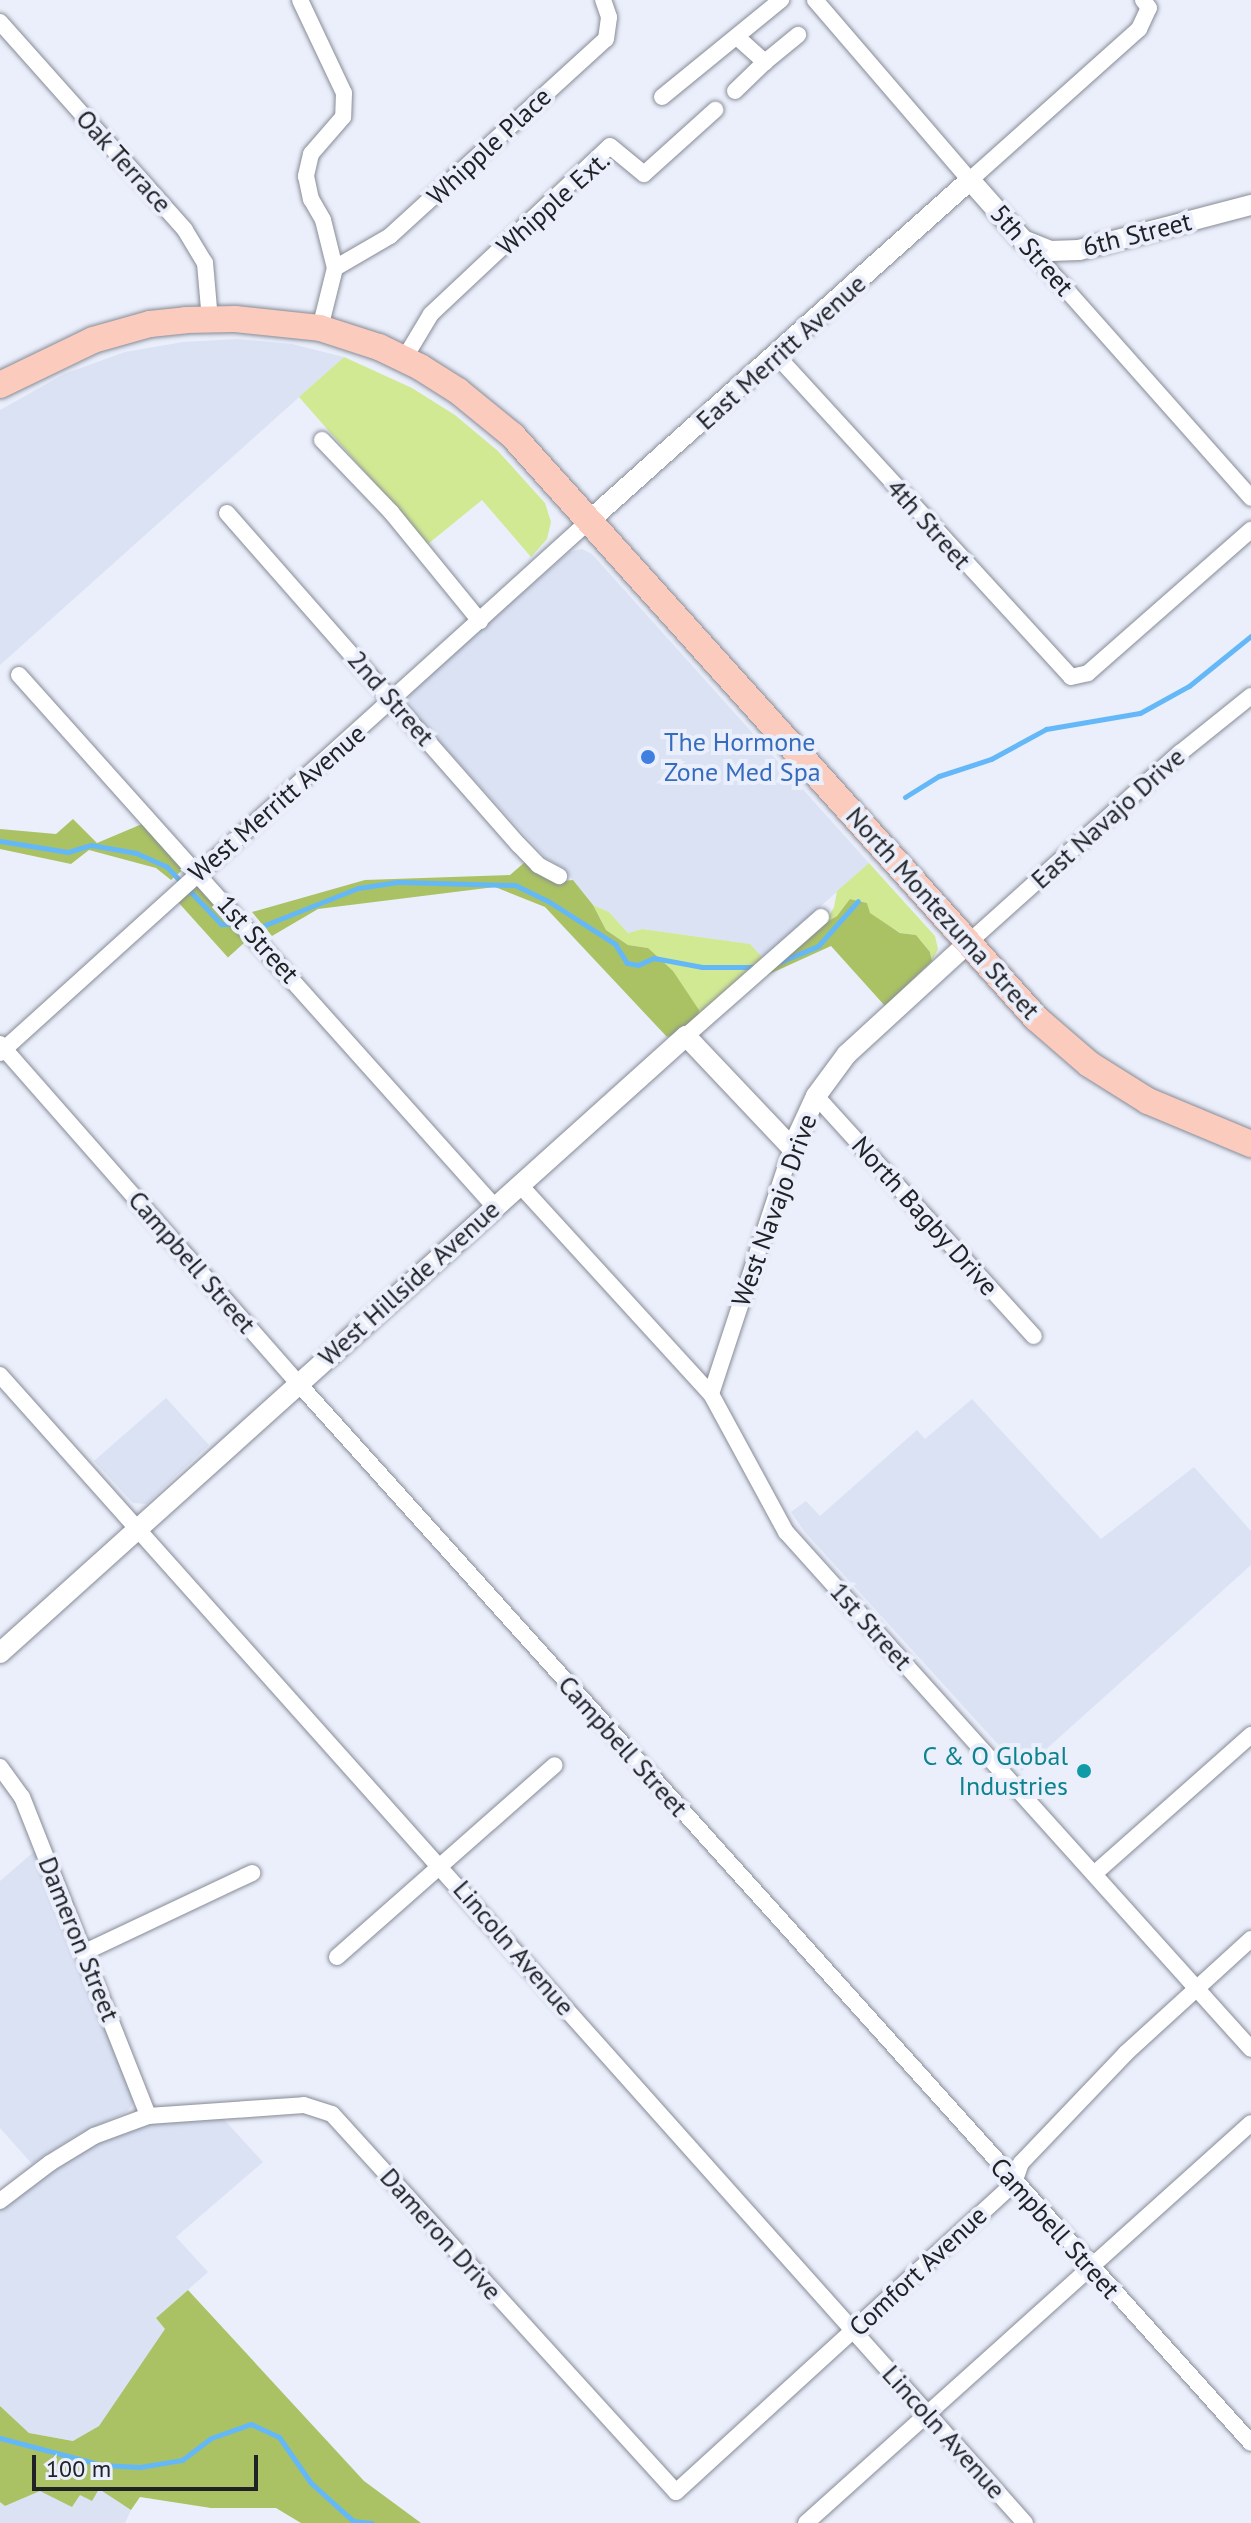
<!DOCTYPE html>
<style>
body{margin:0}
#map{position:relative;width:1251px;height:2523px;overflow:hidden;background:#eaeffb;font-family:"PT Sans",sans-serif}
div>[style]{position:absolute}
.built>*{inset:0;background:#dae2f4}
.green>*{inset:0;background:#d2e994}
.forest>*{inset:0;background:#aac264;transform-origin:0 0}
.stream>*{height:5px;margin:-2.5px;padding:0 2.5px;transform-origin:2.5px;border-radius:2.5px;background:#65b8f8}
.roads{filter:drop-shadow(0 0 2px #878b96) drop-shadow(0 0 2px #878b96)}
.minor>*{height:16px;margin:-8px;padding:0 8px;transform-origin:8px;border-radius:8px;background:#fff}
.tertiary>*{height:20px;margin:-10px;padding:0 10px;transform-origin:10px;border-radius:10px;background:#fff}
.primary>*{height:26px;margin:-13px;padding:0 13px;transform-origin:13px;border-radius:13px;background:#fbccbd}
.dots>*{width:22px;height:22px;translate:-50% -50%;box-sizing:border-box;border:4px solid #eaeffb;border-radius:50%}
span{translate:-50% -50%;white-space:nowrap;text-align:center;line-height:1.15;-webkit-text-stroke:8px #eaeffb;paint-order:stroke}
.street-label{font-size:26px;color:#202226}
.shop-label{font-size:26px;color:#366cbe}
.left{translate:0 -50%;text-align:left}
.culture-label{font-size:26px;color:#0d838f}
.right{translate:-100% -50%;text-align:right}
.scale{position:absolute;left:32px;top:2455px;width:226px;height:36px;box-sizing:border-box;border:4px solid #202226;border-top:0;padding-left:10px;font-size:24px;line-height:28px;white-space:nowrap;color:#202226;-webkit-text-stroke:6px #eaeffb;paint-order:stroke}
</style>
<div id="map">
<div class="built">
<div style="clip-path:polygon(237px 339px,292px 344px,344px 357px,0 665px,0 410px,64px 374px,125px 352px,183px 342px)"></div>
<div style="clip-path:polygon(582px 549px,592px 554px,869px 863px,763px 958px,749px 944px,642px 929px,628px 933px,609px 912px,593px 905px,562px 867px,547px 859px,408px 707px,409px 692px,569px 552px)"></div>
<div style="clip-path:polygon(166px 1398px,209px 1445px,146px 1504px,133px 1503px,94px 1461px)"></div>
<div style="clip-path:polygon(972px 1399px,1101px 1539px,1194px 1467px,1251px 1531px,1251px 1565px,1022px 1771px,804px 1531px,791px 1512px,806px 1501px,820px 1516px,917px 1430px,925px 1439px)"></div>
<div style="clip-path:polygon(36px 1850px,133px 2098px,132px 2106px,125px 2113px,79px 2134px,32px 2164px,0 2128px,0 1881px)"></div>
<div style="clip-path:polygon(218px 2113px,263px 2162px,176px 2237px,208px 2272px,156px 2318px,166px 2329px,99px 2426px,74px 2441px,29px 2433px,0 2406px,0 2210px,22px 2191px,86px 2149px,146px 2120px)"></div>
<div style="clip-path:polygon(99px 2489px,131px 2510px,125px 2523px,0 2523px,0 2502px,5px 2506px,40px 2491px,80px 2494px)"></div>
</div>
<div class="green">
<div style="clip-path:polygon(344px 357px,412px 388px,455px 415px,498px 451px,545px 503px,551px 522px,547px 539px,531px 557px,482px 500px,428px 544px,299px 397px)"></div>
<div style="clip-path:polygon(869px 863px,935px 936px,938px 949px,932px 961px,930px 952px,916px 935px,901px 933px,879px 920px,869px 913px,867px 903px,851px 899px,837px 916px,825px 923px,834px 907px,837px 891px)"></div>
<div style="clip-path:polygon(593px 905px,609px 912px,628px 933px,642px 929px,750px 944px,763px 958px,698px 1019px,648px 948px,628px 945px,606px 930px)"></div>
</div>
<div class="forest">
<div style="clip-path:polygon(73px 819px,97px 843px,142px 824px,186px 867px,171px 880px,156px 868px,89px 850px,71px 864px,0 849px,0 829px,56px 834px)"></div>
<div style="clip-path:polygon(525px 862px,554px 882px,573px 880px,593px 905px,606px 930px,628px 945px,648px 948px,673px 971px,699px 1010px,698px 1019px,685px 1031px,667px 1037px,545px 907px,495px 887px,318px 909px,272px 936px,252px 912px,365px 880px,510px 875px)"></div>
<div style="left:200px;top:883px;width:74px;height:29px;rotate:48deg"></div>
<div style="clip-path:polygon(850px 899px,867px 903px,870px 913px,900px 933px,916px 935px,930px 952px,932px 961px,885px 1006px,831px 946px,765px 976px,825px 923px,837px 916px)"></div>
<div style="clip-path:polygon(188px 2290px,364px 2481px,421px 2523px,301px 2523px,276px 2508px,211px 2508px,140px 2497px,131px 2510px,99px 2489px,92px 2501px,80px 2495px,72px 2507px,40px 2491px,5px 2506px,0 2502px,0 2406px,29px 2433px,73px 2441px,99px 2426px,165px 2329px,156px 2318px)"></div>
</div>
<div class="stream">
<div style="left:905px;top:797px;width:40px;rotate:-32deg"></div>
<div style="left:939px;top:776px;width:55px;rotate:-18.1deg"></div>
<div style="left:991px;top:759px;width:63px;rotate:-28.6deg"></div>
<div style="left:1046px;top:729px;width:95px;rotate:-9.7deg"></div>
<div style="left:1140px;top:713px;width:56px;rotate:-28.9deg"></div>
<div style="left:1189px;top:686px;width:80px;rotate:-38.9deg"></div>
<div style="left:0;top:841px;width:69px;rotate:9.2deg"></div>
<div style="left:68px;top:852px;width:24px;rotate:-17deg"></div>
<div style="left:91px;top:845px;width:46px;rotate:10.1deg"></div>
<div style="left:136px;top:853px;width:34px;rotate:24deg"></div>
<div style="left:167px;top:867px;width:79px;rotate:46.5deg"></div>
<div style="left:221px;top:924px;width:13px"></div>
<div style="left:265px;top:925px;width:100px;rotate:-21.7deg"></div>
<div style="left:358px;top:888px;width:40px;rotate:-8.5deg"></div>
<div style="left:398px;top:882px;width:117px;rotate:1.5deg"></div>
<div style="left:515px;top:885px;width:37px;rotate:26deg"></div>
<div style="left:548px;top:901px;width:80px;rotate:32.7deg"></div>
<div style="left:615px;top:944px;width:22px;rotate:58deg"></div>
<div style="left:627px;top:963px;width:11px;rotate:10deg"></div>
<div style="left:638px;top:965px;width:17px;rotate:-24deg"></div>
<div style="left:654px;top:958px;width:49px;rotate:10.6deg"></div>
<div style="left:702px;top:967px;width:56px"></div>
<div style="left:780px;top:962px;width:41px;rotate:-22.8deg"></div>
<div style="left:818px;top:946px;width:60px;rotate:-48.4deg"></div>
<div style="left:0;top:2438px;width:106px;rotate:14.8deg"></div>
<div style="left:102px;top:2465px;width:38px;rotate:3deg"></div>
<div style="left:140px;top:2467px;width:43px;rotate:-9.5deg"></div>
<div style="left:182px;top:2460px;width:36px;rotate:-37deg"></div>
<div style="left:211px;top:2438px;width:42px;rotate:-19.3deg"></div>
<div style="left:251px;top:2424px;width:31px;rotate:25deg"></div>
<div style="left:279px;top:2437px;width:56px;rotate:55.2deg"></div>
<div style="left:311px;top:2483px;width:57px;rotate:42.1deg"></div>
<div style="left:353px;top:2521px;width:19px;rotate:6deg"></div>
</div>
<div class="roads">
<div class="minor">
<div style="left:300px;top:0;width:103px;rotate:64.7deg"></div>
<div style="left:344px;top:93px;width:24px;rotate:92deg"></div>
<div style="left:343px;top:117px;width:49px;rotate:130.9deg"></div>
<div style="left:311px;top:154px;width:23px;rotate:103deg"></div>
<div style="left:306px;top:176px;width:24px;rotate:78deg"></div>
<div style="left:311px;top:199px;width:24px;rotate:60deg"></div>
<div style="left:323px;top:220px;width:49px;rotate:76deg"></div>
<div style="left:335px;top:268px;width:62px;rotate:104deg"></div>
<div style="left:815px;top:0;width:238px;rotate:49.3deg"></div>
<div style="left:970px;top:180px;width:227px;rotate:-41.8deg"></div>
<div style="left:1139px;top:29px;width:23px;rotate:-65deg"></div>
<div style="left:1149px;top:8px;width:10px;rotate:-127deg"></div>
<div style="left:0;top:22px;width:278px;rotate:48.3deg"></div>
<div style="left:185px;top:230px;width:39px;rotate:59deg"></div>
<div style="left:205px;top:263px;width:57px;rotate:85deg"></div>
<div style="left:737px;top:37px;width:38px;rotate:42deg"></div>
<div style="left:765px;top:62px;width:43px;rotate:-39.3deg"></div>
<div style="left:735px;top:91px;width:42px;rotate:-44deg"></div>
<div style="left:662px;top:97px;width:154px;rotate:-39.2deg"></div>
<div style="left:1024px;top:242px;width:342px;rotate:48.4deg"></div>
<div style="left:335px;top:268px;width:64px;rotate:-30.2deg"></div>
<div style="left:390px;top:236px;width:292px;rotate:-42.4deg"></div>
<div style="left:606px;top:39px;width:22px;rotate:-82deg"></div>
<div style="left:609px;top:17px;width:18px;rotate:-109deg"></div>
<div style="left:777px;top:356px;width:435px;rotate:47.5deg"></div>
<div style="left:1071px;top:677px;width:17px;rotate:-13deg"></div>
<div style="left:1088px;top:673px;width:217px;rotate:-41.3deg"></div>
<div style="left:404px;top:359px;width:52px;rotate:-59deg"></div>
<div style="left:431px;top:314px;width:245px;rotate:-43.2deg"></div>
<div style="left:610px;top:146px;width:44px;rotate:39.5deg"></div>
<div style="left:644px;top:174px;width:96px;rotate:-42deg"></div>
<div style="left:322px;top:440px;width:100px;rotate:46.2deg"></div>
<div style="left:391px;top:512px;width:141px;rotate:50.8deg"></div>
<div style="left:227px;top:513px;width:442px;rotate:48.7deg"></div>
<div style="left:519px;top:845px;width:28px;rotate:46deg"></div>
<div style="left:538px;top:865px;width:24px;rotate:28deg"></div>
<div style="left:19px;top:675px;width:712px;rotate:48.19deg"></div>
<div style="left:968px;top:943px;width:285px;rotate:-41.9deg"></div>
<div style="left:1180px;top:753px;width:91px;rotate:-38.8deg"></div>
<div style="left:686px;top:1036px;width:180px;rotate:-41.4deg"></div>
<div style="left:0;top:1044px;width:451px;rotate:48.7deg"></div>
<div style="left:298px;top:1383px;width:1425px;rotate:48.04deg"></div>
<div style="left:0;top:1053px;width:794px;rotate:-42.09deg"></div>
<div style="left:816px;top:1096px;width:324px;rotate:47.8deg"></div>
<div style="left:519px;top:1184px;width:285px;rotate:47.6deg"></div>
<div style="left:711px;top:1394px;width:157px;rotate:61.5deg"></div>
<div style="left:786px;top:1532px;width:695px;rotate:48.03deg"></div>
<div style="left:0;top:1375px;width:1539px;rotate:48.24deg"></div>
<div style="left:711px;top:1394px;width:259px;rotate:-71.8deg"></div>
<div style="left:0;top:1767px;width:37px;rotate:54deg"></div>
<div style="left:22px;top:1797px;width:343px;rotate:68.4deg"></div>
<div style="left:1094px;top:1874px;width:210px;rotate:-41.5deg"></div>
<div style="left:85px;top:1952px;width:185px;rotate:-25.3deg"></div>
<div style="left:337px;top:1957px;width:290px;rotate:-41.4deg"></div>
<div style="left:0;top:2201px;width:63px;rotate:-37.2deg"></div>
<div style="left:50px;top:2163px;width:52px;rotate:-31.5deg"></div>
<div style="left:94px;top:2136px;width:58px;rotate:-20.3deg"></div>
<div style="left:148px;top:2116px;width:156px;rotate:-4deg"></div>
<div style="left:304px;top:2105px;width:29px;rotate:18deg"></div>
<div style="left:332px;top:2114px;width:511px;rotate:47.7deg"></div>
<div style="left:676px;top:2492px;width:458px;rotate:-42.4deg"></div>
<div style="left:1014px;top:2183px;width:21px;rotate:-71deg"></div>
<div style="left:1021px;top:2163px;width:152px;rotate:-46.3deg"></div>
<div style="left:1126px;top:2053px;width:169px;rotate:-42.4deg"></div>
<div style="left:806px;top:2523px;width:598px;rotate:-41.95deg"></div>
</div>
<div class="tertiary">
<div style="left:589px;top:521px;width:511px;rotate:-41.83deg"></div>
<div style="left:970px;top:180px;width:80px;rotate:48.5deg"></div>
<div style="left:1023px;top:240px;width:29px;rotate:22deg"></div>
<div style="left:1050px;top:251px;width:29px;rotate:-2deg"></div>
<div style="left:1079px;top:250px;width:178px;rotate:-14.7deg"></div>
<div style="left:0;top:1653px;width:923px;rotate:-41.97deg"></div>
<div style="left:686px;top:1036px;width:154px;rotate:46.6deg"></div>
<div style="left:792px;top:1148px;width:57px;rotate:-65.2deg"></div>
<div style="left:816px;top:1096px;width:52px;rotate:-53.6deg"></div>
<div style="left:847px;top:1054px;width:164px;rotate:-42.5deg"></div>
</div>
<div class="primary">
<div style="left:0;top:385px;width:103px;rotate:-25.8deg"></div>
<div style="left:93px;top:340px;width:59px;rotate:-15.7deg"></div>
<div style="left:150px;top:324px;width:36px;rotate:-6deg"></div>
<div style="left:186px;top:320px;width:49px;rotate:-1.2deg"></div>
<div style="left:235px;top:319px;width:85px;rotate:6deg"></div>
<div style="left:320px;top:328px;width:62px;rotate:17.9deg"></div>
<div style="left:379px;top:347px;width:46px;rotate:26deg"></div>
<div style="left:420px;top:367px;width:45px;rotate:32.3deg"></div>
<div style="left:458px;top:391px;width:70px;rotate:39.2deg"></div>
<div style="left:512px;top:435px;width:785px;rotate:48.05deg"></div>
<div style="left:1037px;top:1019px;width:69px;rotate:40.9deg"></div>
<div style="left:1089px;top:1064px;width:70px;rotate:32.1deg"></div>
<div style="left:1148px;top:1101px;width:112px;rotate:22.7deg"></div>
</div>
</div>
<div class="dots">
<div style="left:648px;top:757px;background:#3f7fe0"></div>
<div style="left:1084px;top:1771px;background:#0f9aa8"></div>
</div>
<div class="street-label">
<span style="left:489px;top:146px;rotate:-43deg">Whipple Place</span>
<span style="left:124px;top:161px;rotate:48deg">Oak Terrace</span>
<span style="left:553px;top:203px;rotate:-42deg">Whipple Ext.</span>
<span style="left:1137px;top:234px;rotate:-14deg">6th Street</span>
<span style="left:1032px;top:250px;rotate:49deg">5th Street</span>
<span style="left:781px;top:352px;rotate:-42deg">East Merritt Avenue</span>
<span style="left:929px;top:524px;rotate:48deg">4th Street</span>
<span style="left:391px;top:698px;rotate:49deg">2nd Street</span>
<span style="left:277px;top:803px;rotate:-41deg">West Merritt Avenue</span>
<span style="left:1108px;top:818px;rotate:-42deg">East Navajo Drive</span>
<span style="left:943px;top:913px;rotate:48deg">North Montezuma Street</span>
<span style="left:258px;top:939px;rotate:48deg">1st Street</span>
<span style="left:774px;top:1210px;rotate:-70deg">West Navajo Drive</span>
<span style="left:925px;top:1216px;rotate:48deg">North Bagby Drive</span>
<span style="left:192px;top:1262px;rotate:49deg">Campbell Street</span>
<span style="left:409px;top:1283px;rotate:-42deg">West Hillside Avenue</span>
<span style="left:871px;top:1626px;rotate:48deg">1st Street</span>
<span style="left:623px;top:1746px;rotate:48deg">Campbell Street</span>
<span style="left:79px;top:1939px;rotate:68deg">Dameron Street</span>
<span style="left:514px;top:1948px;rotate:49deg">Lincoln Avenue</span>
<span style="left:1055px;top:2228px;rotate:48deg">Campbell Street</span>
<span style="left:441px;top:2234px;rotate:48deg">Dameron Drive</span>
<span style="left:918px;top:2271px;rotate:-43deg">Comfort Avenue</span>
<span style="left:944px;top:2432px;rotate:48deg">Lincoln Avenue</span>
</div>
<div class="shop-label">
<span class="left" style="left:664px;top:757px">The Hormone<br>Zone Med Spa</span>
</div>
<div class="culture-label">
<span class="right" style="left:1068px;top:1771px">C &amp; O Global<br>Industries</span>
</div>
<div class="scale">100 m</div>
</div>
